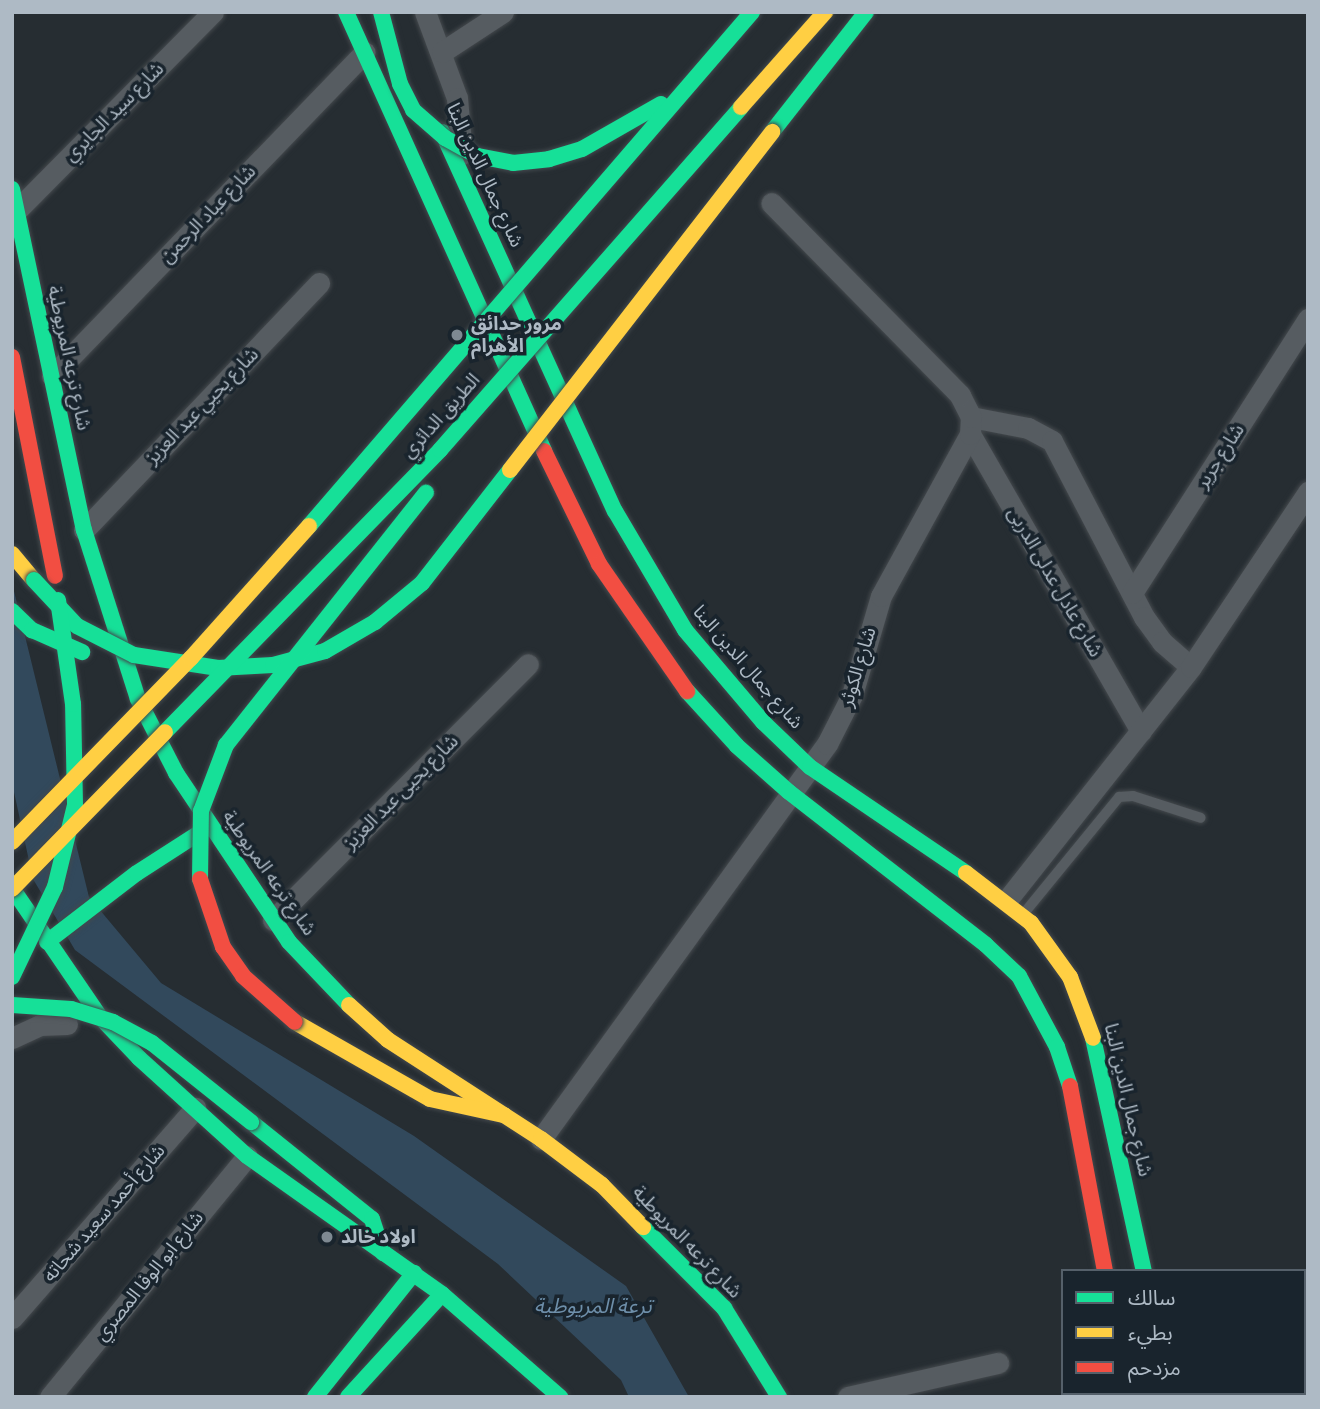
<!DOCTYPE html>
<meta charset="utf-8">
<style>
body{margin:0}
#map{position:relative;width:1320px;height:1409px;overflow:hidden;background:#262d32;font-family:Manrope,"Noto Sans Arabic",sans-serif}
div>[style]{position:absolute}
.water>*{inset:0;background:#32495c}
.roads{filter:drop-shadow(0 0 2px #44494d) drop-shadow(0 0 2px #44494d)}
.lane>*{height:10px;margin:-5px;padding:0 5px;transform-origin:5px;border-radius:5px;background:#565c61}
.street>*{height:21px;margin:-10.5px;padding:0 10.5px;transform-origin:10.5px;border-radius:10.5px;background:#565c61}
.fast>*{height:16px;margin:-8px;padding:0 8px;transform-origin:8px;border-radius:8px;background:#16e098}
.slow>*{height:16px;margin:-8px;padding:0 8px;transform-origin:8px;border-radius:8px;background:#ffcf43}
.jam>*{height:16px;margin:-8px;padding:0 8px;transform-origin:8px;border-radius:8px;background:#f24e42}
.bridges{filter:drop-shadow(0 0 2px #42494e) drop-shadow(0 0 2px #42494e)}
.fast-bridge>*{height:16px;margin:-8px;padding:0 8px;transform-origin:8px;border-radius:8px;background:#16e098}
.slow-bridge>*{height:16px;margin:-8px;padding:0 8px;transform-origin:8px;border-radius:8px;background:#ffcf43}
.jam-bridge>*{height:16px;margin:-8px;padding:0 8px;transform-origin:8px;border-radius:8px;background:#f24e42}
.dots>*{width:19px;height:19px;translate:-50% -50%;box-sizing:border-box;border:4px solid #19242d;border-radius:50%}
span{translate:-50% -50%;white-space:nowrap;text-align:center;line-height:1.15;-webkit-text-stroke:7px #19242d;paint-order:stroke}
.street-label{font-size:19px;color:#aebac5}
.poi-label{font-size:19px;color:#aebac5;font-weight:700}
.left{translate:0 -50%;text-align:left}
.water-label{font-size:21px;color:#6e8faa;font-style:italic}
.frame{position:absolute;inset:0;border:14px solid #aebac5;pointer-events:none}
.legend{position:absolute;left:1061px;top:1269px;width:245px;height:126px;box-sizing:border-box;background:#19242d;border:2px solid #55606a;margin:0;padding:9px 12px;list-style:none;font-size:21px;color:#aebac5}
.legend li{display:flex;align-items:center;gap:14px;height:35px}
.legend b{width:35px;border:2px solid #55606a}
</style>
<div id="map">
<div class="water">
<div style="clip-path:polygon(12px 583px,89px 897px,161px 983px,414px 1136px,626px 1286px,689px 1397px,629px 1397px,621px 1380px,498px 1264px,75px 950px,33px 879px,12px 783px)"></div>
</div>
<div class="roads">
<div class="lane">
<div style="left:1025px;top:912px;width:149px;rotate:-50.7deg"></div>
<div style="left:1119px;top:797px;width:14px;rotate:-4deg"></div>
<div style="left:1133px;top:796px;width:71px;rotate:17.9deg"></div>
</div>
<div class="street">
<div style="left:425px;top:12px;width:92px;rotate:69.6deg"></div>
<div style="left:457px;top:98px;width:56px;rotate:84.9deg"></div>
<div style="left:442px;top:52px;width:73px;rotate:-33.3deg"></div>
<div style="left:16px;top:211px;width:280px;rotate:-45.3deg"></div>
<div style="left:52px;top:376px;width:450px;rotate:-46deg"></div>
<div style="left:971px;top:417px;width:58px;rotate:10.9deg"></div>
<div style="left:1028px;top:428px;width:27px;rotate:28deg"></div>
<div style="left:1052px;top:441px;width:199px;rotate:62.4deg"></div>
<div style="left:1144px;top:617px;width:31px;rotate:54deg"></div>
<div style="left:1162px;top:642px;width:38px;rotate:41deg"></div>
<div style="left:970px;top:434px;width:343px;rotate:60.1deg"></div>
<div style="left:84px;top:530px;width:341px;rotate:-46.4deg"></div>
<div style="left:1132px;top:593px;width:326px;rotate:-57.3deg"></div>
<div style="left:1007px;top:900px;width:297px;rotate:-51.7deg"></div>
<div style="left:1191px;top:667px;width:211px;rotate:-56.2deg"></div>
<div style="left:273px;top:920px;width:361px;rotate:-45.1deg"></div>
<div style="left:12px;top:1038px;width:31px;rotate:-25deg"></div>
<div style="left:40px;top:1025px;width:27px;rotate:-2deg"></div>
<div style="left:541px;top:1139px;width:488px;rotate:-54.1deg"></div>
<div style="left:827px;top:744px;width:55px;rotate:-63deg"></div>
<div style="left:852px;top:695px;width:103px;rotate:-73.7deg"></div>
<div style="left:881px;top:596px;width:185px;rotate:-61.2deg"></div>
<div style="left:970px;top:434px;width:17px;rotate:-87deg"></div>
<div style="left:971px;top:417px;width:25px;rotate:-117deg"></div>
<div style="left:960px;top:395px;width:269px;rotate:-134.5deg"></div>
<div style="left:12px;top:1318px;width:279px;rotate:-48.9deg"></div>
<div style="left:50px;top:1397px;width:311px;rotate:-50.7deg"></div>
<div style="left:848px;top:1397px;width:154px;rotate:-12.8deg"></div>
</div>
<div class="fast">
<div style="left:346px;top:12px;width:482px;rotate:65.7deg"></div>
<div style="left:442px;top:132px;width:417px;rotate:65.5deg"></div>
<div style="left:615px;top:511px;width:138px;rotate:59.5deg"></div>
<div style="left:685px;top:630px;width:121px;rotate:49.7deg"></div>
<div style="left:763px;top:722px;width:65px;rotate:43.8deg"></div>
<div style="left:810px;top:767px;width:189px;rotate:34.2deg"></div>
<div style="left:772px;top:132px;width:152px;rotate:-51.9deg"></div>
<div style="left:12px;top:189px;width:349px;rotate:78.1deg"></div>
<div style="left:84px;top:530px;width:177px;rotate:72.3deg"></div>
<div style="left:138px;top:699px;width:83px;rotate:62.8deg"></div>
<div style="left:176px;top:773px;width:203px;rotate:56.2deg"></div>
<div style="left:289px;top:942px;width:87px;rotate:46.4deg"></div>
<div style="left:687px;top:691px;width:74px;rotate:47.7deg"></div>
<div style="left:737px;top:746px;width:69px;rotate:41.5deg"></div>
<div style="left:789px;top:792px;width:249px;rotate:37.8deg"></div>
<div style="left:986px;top:945px;width:45px;rotate:43.2deg"></div>
<div style="left:1019px;top:976px;width:81px;rotate:61.8deg"></div>
<div style="left:1057px;top:1047px;width:41px;rotate:71.6deg"></div>
<div style="left:12px;top:888px;width:156px;rotate:55.7deg"></div>
<div style="left:100px;top:1017px;width:57px;rotate:46.4deg"></div>
<div style="left:139px;top:1058px;width:146px;rotate:42.2deg"></div>
<div style="left:247px;top:1156px;width:239px;rotate:35.3deg"></div>
<div style="left:442px;top:1294px;width:157px;rotate:41.1deg"></div>
<div style="left:47px;top:942px;width:113px;rotate:-37.5deg"></div>
<div style="left:137px;top:873px;width:87px;rotate:-32.8deg"></div>
<div style="left:1093px;top:1038px;width:239px;rotate:77.7deg"></div>
<div style="left:251px;top:1122px;width:155px;rotate:38.7deg"></div>
<div style="left:372px;top:1219px;width:36px;rotate:72deg"></div>
<div style="left:643px;top:1227px;width:115px;rotate:45deg"></div>
<div style="left:724px;top:1308px;width:105px;rotate:58.3deg"></div>
<div style="left:1128px;top:1393px;width:4px;rotate:76deg"></div>
<div style="left:1169px;top:1393px;width:4px;rotate:90deg"></div>
<div style="left:315px;top:1397px;width:159px;rotate:-51.4deg"></div>
<div style="left:348px;top:1397px;width:139px;rotate:-47.6deg"></div>
</div>
<div class="slow">
<div style="left:12px;top:554px;width:34px;rotate:50deg"></div>
<div style="left:966px;top:873px;width:82px;rotate:37.6deg"></div>
<div style="left:1031px;top:923px;width:67px;rotate:54.2deg"></div>
<div style="left:1070px;top:977px;width:65px;rotate:69.3deg"></div>
<div style="left:349px;top:1005px;width:52px;rotate:41.9deg"></div>
<div style="left:388px;top:1040px;width:182px;rotate:32.9deg"></div>
<div style="left:541px;top:1139px;width:76px;rotate:37deg"></div>
<div style="left:602px;top:1185px;width:59px;rotate:45.7deg"></div>
<div style="left:295px;top:1022px;width:155px;rotate:29.7deg"></div>
<div style="left:430px;top:1099px;width:76px;rotate:12.2deg"></div>
</div>
<div class="jam">
<div style="left:12px;top:357px;width:223px;rotate:78.9deg"></div>
<div style="left:544px;top:451px;width:126px;rotate:64deg"></div>
<div style="left:599px;top:564px;width:155px;rotate:55.3deg"></div>
<div style="left:1070px;top:1086px;width:188px;rotate:79.3deg"></div>
</div>
</div>
<div class="bridges">
<div class="fast-bridge">
<div style="left:381px;top:12px;width:74px;rotate:75.2deg"></div>
<div style="left:400px;top:84px;width:29px;rotate:63deg"></div>
<div style="left:413px;top:110px;width:43px;rotate:41.2deg"></div>
<div style="left:445px;top:138px;width:38px;rotate:29deg"></div>
<div style="left:478px;top:156px;width:36px;rotate:11deg"></div>
<div style="left:513px;top:163px;width:36px;rotate:-6deg"></div>
<div style="left:549px;top:159px;width:34px;rotate:-17deg"></div>
<div style="left:582px;top:149px;width:91px;rotate:-29.7deg"></div>
<div style="left:309px;top:526px;width:679px;rotate:-49.24deg"></div>
<div style="left:34px;top:580px;width:63px;rotate:46.9deg"></div>
<div style="left:77px;top:626px;width:64px;rotate:27deg"></div>
<div style="left:134px;top:655px;width:85px;rotate:8.8deg"></div>
<div style="left:218px;top:668px;width:55px;rotate:-3.1deg"></div>
<div style="left:273px;top:665px;width:54px;rotate:-15.1deg"></div>
<div style="left:325px;top:651px;width:58px;rotate:-30.1deg"></div>
<div style="left:375px;top:622px;width:61px;rotate:-39.7deg"></div>
<div style="left:422px;top:583px;width:143px;rotate:-52.1deg"></div>
<div style="left:12px;top:611px;width:28px;rotate:44deg"></div>
<div style="left:32px;top:630px;width:55px;rotate:23.7deg"></div>
<div style="left:165px;top:732px;width:394px;rotate:-45.7deg"></div>
<div style="left:440px;top:450px;width:456px;rotate:-48.7deg"></div>
<div style="left:200px;top:879px;width:68px;rotate:-89.2deg"></div>
<div style="left:201px;top:811px;width:71px;rotate:-69.3deg"></div>
<div style="left:226px;top:745px;width:322px;rotate:-51.6deg"></div>
<div style="left:12px;top:977px;width:100px;rotate:-64.5deg"></div>
<div style="left:55px;top:887px;width:84px;rotate:-76.3deg"></div>
<div style="left:75px;top:805px;width:101px;rotate:-91.1deg"></div>
<div style="left:73px;top:704px;width:105px;rotate:-98.2deg"></div>
<div style="left:12px;top:1005px;width:59px;rotate:3.9deg"></div>
<div style="left:71px;top:1009px;width:44px;rotate:17.2deg"></div>
<div style="left:113px;top:1022px;width:44px;rotate:28.3deg"></div>
<div style="left:152px;top:1043px;width:127px;rotate:38.6deg"></div>
</div>
<div class="slow-bridge">
<div style="left:741px;top:107px;width:127px;rotate:-48.5deg"></div>
<div style="left:510px;top:470px;width:428px;rotate:-52.2deg"></div>
<div style="left:12px;top:842px;width:257px;rotate:-45.8deg"></div>
<div style="left:191px;top:658px;width:177px;rotate:-48.2deg"></div>
<div style="left:12px;top:889px;width:219px;rotate:-45.7deg"></div>
</div>
<div class="jam-bridge">
<div style="left:200px;top:879px;width:72px;rotate:71.3deg"></div>
<div style="left:223px;top:947px;width:35px;rotate:55deg"></div>
<div style="left:243px;top:976px;width:69px;rotate:41.5deg"></div>
</div>
</div>
<div class="dots">
<div style="left:457px;top:335px;background:#7e8992"></div>
<div style="left:327px;top:1237px;background:#7e8992"></div>
</div>
<div class="street-label">
<span style="left:114px;top:112px;rotate:-45deg">شارع سيد الجايري</span>
<span style="left:485px;top:175px;rotate:65deg">شارع جمال الدين البنا</span>
<span style="left:208px;top:214px;rotate:-46deg">شارع عباد الرحمن</span>
<span style="left:69px;top:358px;rotate:78deg">شارع ترعه المريوطية</span>
<span style="left:202px;top:406px;rotate:-46deg">شارع يحيي عبد العزيز</span>
<span style="left:441px;top:416px;rotate:-48deg">الطريق الدائري</span>
<span style="left:1220px;top:456px;rotate:-57deg">شارع جرير</span>
<span style="left:1055px;top:582px;rotate:60deg">شارع عادل عدلى الدربى</span>
<span style="left:748px;top:667px;rotate:49deg">شارع جمال الدين البنا</span>
<span style="left:858px;top:667px;rotate:-73deg">شارع الكوثر</span>
<span style="left:401px;top:792px;rotate:-45deg">شارع يحيى عبد العزيز</span>
<span style="left:269px;top:873px;rotate:55deg">شارع ترعه المريوطية</span>
<span style="left:1128px;top:1100px;rotate:77deg">شارع جمال الدين البنا</span>
<span style="left:104px;top:1213px;rotate:-49deg">شارع أحمد سعيد شحاته</span>
<span style="left:687px;top:1242px;rotate:46deg">شارع ترعه المريوطية</span>
<span style="left:149px;top:1276px;rotate:-51deg">شارع ابو الوفا المصري</span>
</div>
<div class="poi-label">
<span class="left" style="left:471px;top:335px">مرور حدائق<br>الأهرام</span>
<span class="left" style="left:341px;top:1237px">اولاد خالد</span>
</div>
<div class="water-label">
<span style="left:593px;top:1305px">ترعة المريوطية</span>
</div>
<div class="frame"></div>
<ul class="legend">
<li><b style="height:9px;background:#16e098"></b>سالك</li>
<li><b style="height:9px;background:#ffcf43"></b>بطيء</li>
<li><b style="height:9px;background:#f24e42"></b>مزدحم</li>
</ul>
</div>
